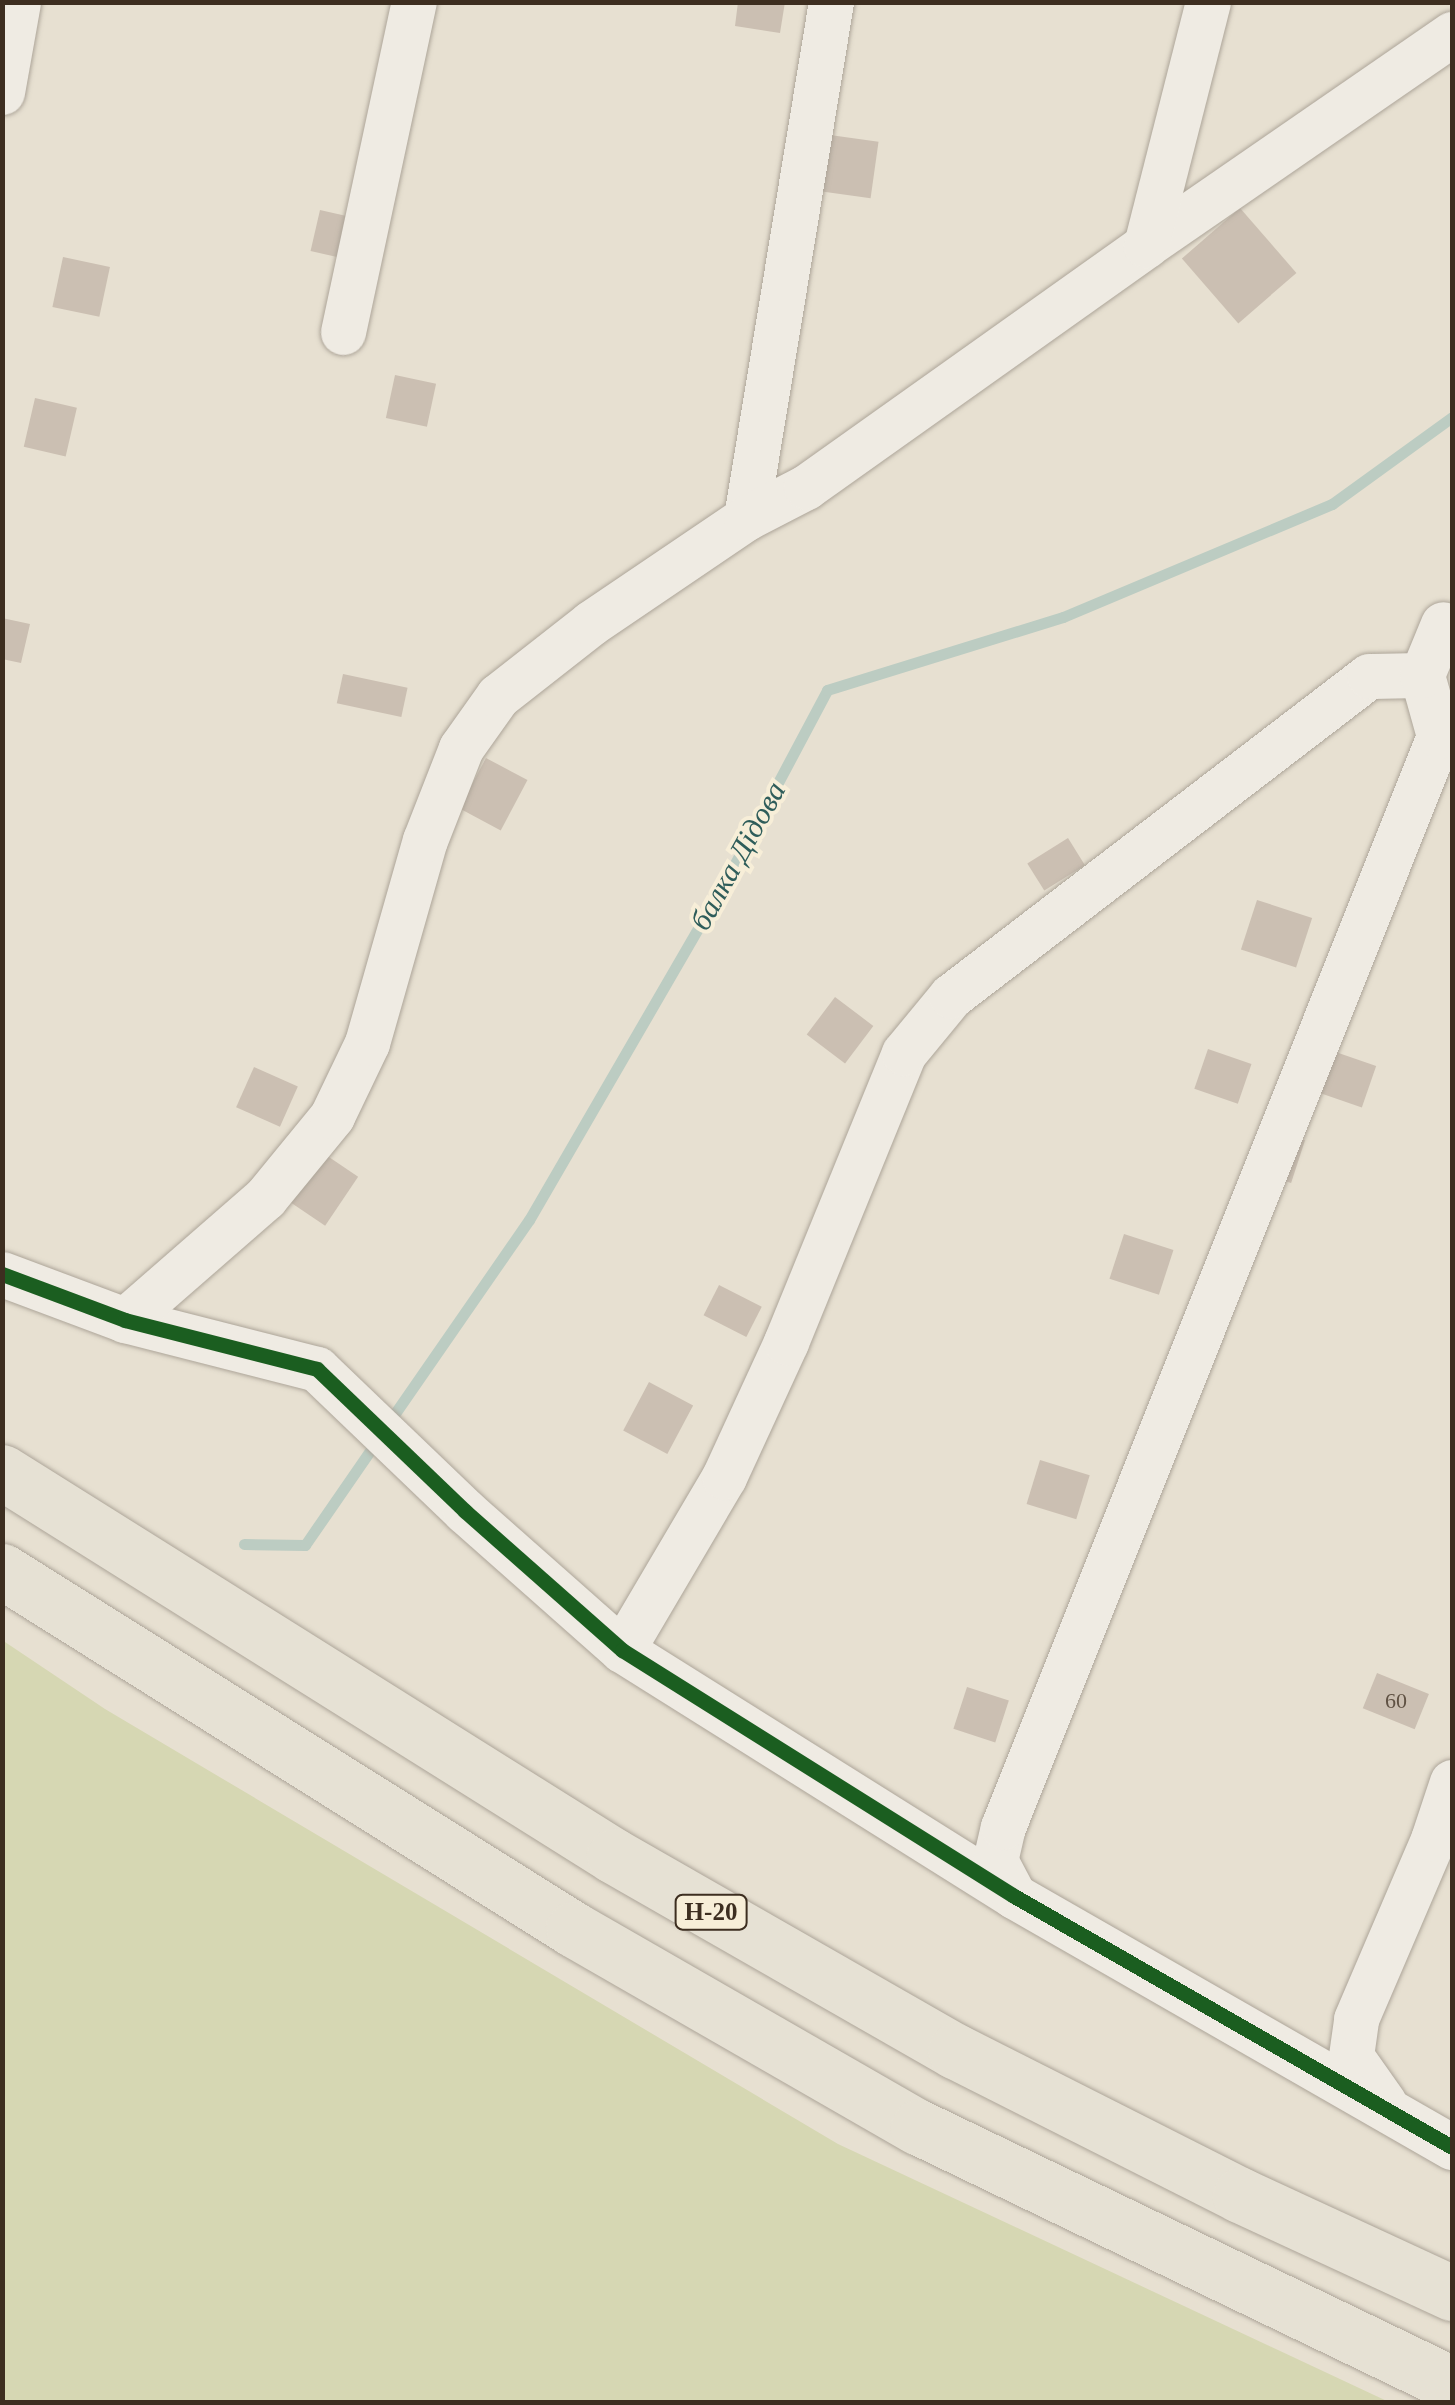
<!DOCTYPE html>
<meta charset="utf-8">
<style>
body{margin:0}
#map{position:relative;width:1455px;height:2405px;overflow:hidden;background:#e7e0d1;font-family:"Times New Roman",serif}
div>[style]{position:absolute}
.green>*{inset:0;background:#d6d7b3}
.stream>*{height:11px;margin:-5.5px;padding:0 5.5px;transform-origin:5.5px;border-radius:5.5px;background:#bcccc2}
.building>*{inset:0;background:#cbbfb2;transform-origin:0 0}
.roads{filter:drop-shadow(0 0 2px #ada599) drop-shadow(0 0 2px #ada599)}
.minor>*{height:45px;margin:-22.5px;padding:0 22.5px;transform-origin:22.5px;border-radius:22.5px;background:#efebe3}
.major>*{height:55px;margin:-27.5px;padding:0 27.5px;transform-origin:27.5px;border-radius:27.5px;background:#e6e1d4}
.cycleway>*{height:15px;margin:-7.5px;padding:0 7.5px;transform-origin:7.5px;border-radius:7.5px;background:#1b5e20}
span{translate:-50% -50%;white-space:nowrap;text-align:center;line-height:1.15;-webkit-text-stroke:8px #f7eed8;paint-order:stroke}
.number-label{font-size:22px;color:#605244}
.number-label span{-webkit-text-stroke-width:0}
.shield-label span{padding:2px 8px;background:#f7eed8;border:2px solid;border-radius:8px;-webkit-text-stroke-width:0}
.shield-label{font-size:25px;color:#3d2e20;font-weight:700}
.water-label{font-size:30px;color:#2f5d5a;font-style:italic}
.frame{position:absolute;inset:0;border:5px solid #3d2e20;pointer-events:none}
</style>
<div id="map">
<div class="green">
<div style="clip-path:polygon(2px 1640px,105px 1709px,838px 2144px,1389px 2402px,3px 2402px)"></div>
</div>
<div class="stream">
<div style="left:389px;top:1422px;width:246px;rotate:-55.3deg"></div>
<div style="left:529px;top:1220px;width:386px;rotate:-59.9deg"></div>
<div style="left:723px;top:886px;width:222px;rotate:-62deg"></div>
<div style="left:827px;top:690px;width:247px;rotate:-17.2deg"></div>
<div style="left:1063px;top:617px;width:292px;rotate:-22.8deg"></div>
<div style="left:1332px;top:504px;width:148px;rotate:-35.9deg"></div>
<div style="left:244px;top:1544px;width:61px;rotate:0.9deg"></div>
<div style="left:305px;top:1545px;width:125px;rotate:-55.4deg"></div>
</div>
<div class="building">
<div style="clip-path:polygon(738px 2px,785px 2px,780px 33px,735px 26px)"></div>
<div style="left:830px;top:135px;width:49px;height:57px;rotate:8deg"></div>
<div style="left:1240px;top:208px;width:86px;height:77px;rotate:49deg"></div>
<div style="left:320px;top:210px;width:35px;height:42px;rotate:13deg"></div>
<div style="left:63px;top:257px;width:48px;height:51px;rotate:12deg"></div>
<div style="left:395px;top:375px;width:42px;height:44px;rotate:12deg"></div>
<div style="left:35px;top:398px;width:43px;height:50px;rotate:13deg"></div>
<div style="clip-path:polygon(2px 618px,30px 624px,21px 663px,2px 659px)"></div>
<div style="left:343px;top:674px;width:66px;height:30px;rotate:12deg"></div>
<div style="left:486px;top:758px;width:47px;height:57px;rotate:28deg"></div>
<div style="left:1068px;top:838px;width:32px;height:48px;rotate:58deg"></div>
<div style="left:1257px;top:900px;width:58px;height:52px;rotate:18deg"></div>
<div style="left:835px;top:997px;width:48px;height:47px;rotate:37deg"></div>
<div style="left:1208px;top:1049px;width:46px;height:42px;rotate:19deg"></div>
<div style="left:1327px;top:1049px;width:52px;height:44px;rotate:19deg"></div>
<div style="left:254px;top:1067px;width:48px;height:44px;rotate:24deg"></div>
<div style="left:1286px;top:1134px;width:20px;height:45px;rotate:18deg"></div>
<div style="left:320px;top:1151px;width:46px;height:59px;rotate:34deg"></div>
<div style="left:1124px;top:1234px;width:52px;height:47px;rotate:18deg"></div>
<div style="left:719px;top:1285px;width:48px;height:34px;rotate:27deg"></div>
<div style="left:649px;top:1382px;width:50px;height:55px;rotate:28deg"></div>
<div style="left:1040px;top:1460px;width:52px;height:46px;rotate:17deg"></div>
<div style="left:1377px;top:1673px;width:56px;height:38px;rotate:22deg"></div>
<div style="left:967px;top:1687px;width:44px;height:44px;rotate:18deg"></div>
</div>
<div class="roads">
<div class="minor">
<div style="left:2px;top:92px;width:91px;rotate:-79.9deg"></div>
<div style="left:1146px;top:245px;width:372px;rotate:-34.6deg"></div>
<div style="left:343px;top:332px;width:338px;rotate:-77.9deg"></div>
<div style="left:746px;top:518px;width:523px;rotate:-80.65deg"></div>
<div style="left:2px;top:1274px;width:131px;rotate:20.5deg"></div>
<div style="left:125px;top:1320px;width:198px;rotate:14.3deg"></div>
<div style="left:317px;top:1369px;width:205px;rotate:43.8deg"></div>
<div style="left:465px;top:1511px;width:210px;rotate:41.5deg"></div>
<div style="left:622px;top:1650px;width:463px;rotate:32.1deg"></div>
<div style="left:1014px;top:1896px;width:505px;rotate:29.82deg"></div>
<div style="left:125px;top:1320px;width:186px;rotate:-41.1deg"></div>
<div style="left:265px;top:1198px;width:106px;rotate:-50.7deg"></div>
<div style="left:332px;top:1116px;width:81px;rotate:-64.4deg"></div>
<div style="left:367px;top:1043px;width:211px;rotate:-74.1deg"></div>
<div style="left:425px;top:840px;width:99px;rotate:-68.6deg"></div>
<div style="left:461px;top:748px;width:64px;rotate:-54.6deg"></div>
<div style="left:498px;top:696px;width:118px;rotate:-38.1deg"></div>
<div style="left:591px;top:623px;width:187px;rotate:-34.1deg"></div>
<div style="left:746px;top:518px;width:68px;rotate:-27.3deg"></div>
<div style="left:806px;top:487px;width:417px;rotate:-35.4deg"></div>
<div style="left:1146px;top:245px;width:251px;rotate:-75.7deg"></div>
<div style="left:622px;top:1650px;width:201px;rotate:-59.5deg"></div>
<div style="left:724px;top:1477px;width:149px;rotate:-65.3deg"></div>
<div style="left:786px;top:1342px;width:312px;rotate:-67.8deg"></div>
<div style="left:904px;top:1053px;width:74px;rotate:-50.5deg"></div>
<div style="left:951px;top:996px;width:526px;rotate:-37.44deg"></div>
<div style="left:1369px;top:676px;width:53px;rotate:-1.1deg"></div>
<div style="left:1014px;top:1896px;width:40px;rotate:-118deg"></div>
<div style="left:995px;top:1861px;width:35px;rotate:-77deg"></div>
<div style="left:1003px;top:1827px;width:1175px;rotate:-68.22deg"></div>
<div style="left:1439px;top:736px;width:63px;rotate:-105.6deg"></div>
<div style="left:1422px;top:675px;width:55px;rotate:-67.6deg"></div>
<div style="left:1384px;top:2103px;width:57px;rotate:-125.1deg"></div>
<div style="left:1351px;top:2056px;width:37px;rotate:-82deg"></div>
<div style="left:1356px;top:2019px;width:196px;rotate:-66.8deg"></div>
<div style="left:1433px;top:1839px;width:60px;rotate:-71.6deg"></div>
</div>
<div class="major">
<div style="left:2px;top:1472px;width:722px;rotate:32.11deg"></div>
<div style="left:614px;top:1856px;width:393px;rotate:29.8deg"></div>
<div style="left:955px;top:2051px;width:319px;rotate:26.8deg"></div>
<div style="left:1240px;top:2195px;width:234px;rotate:24.8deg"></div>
<div style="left:2px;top:1571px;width:674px;rotate:32.09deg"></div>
<div style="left:573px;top:1929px;width:398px;rotate:29.9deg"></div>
<div style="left:918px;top:2127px;width:593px;rotate:25.7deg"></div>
</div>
</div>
<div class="cycleway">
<div style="left:2px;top:1274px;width:131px;rotate:20.5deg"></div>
<div style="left:125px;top:1320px;width:198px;rotate:14.3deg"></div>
<div style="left:317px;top:1369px;width:205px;rotate:43.8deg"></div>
<div style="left:465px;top:1511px;width:210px;rotate:41.5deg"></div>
<div style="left:622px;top:1650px;width:463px;rotate:32.1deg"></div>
<div style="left:1014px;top:1896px;width:505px;rotate:29.82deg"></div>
</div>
<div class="number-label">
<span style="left:1396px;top:1701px">60</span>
</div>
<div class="shield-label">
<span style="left:711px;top:1912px">Н-20</span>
</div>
<div class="water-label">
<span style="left:738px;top:856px;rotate:-61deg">балка Дідова</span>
</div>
<div class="frame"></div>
</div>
